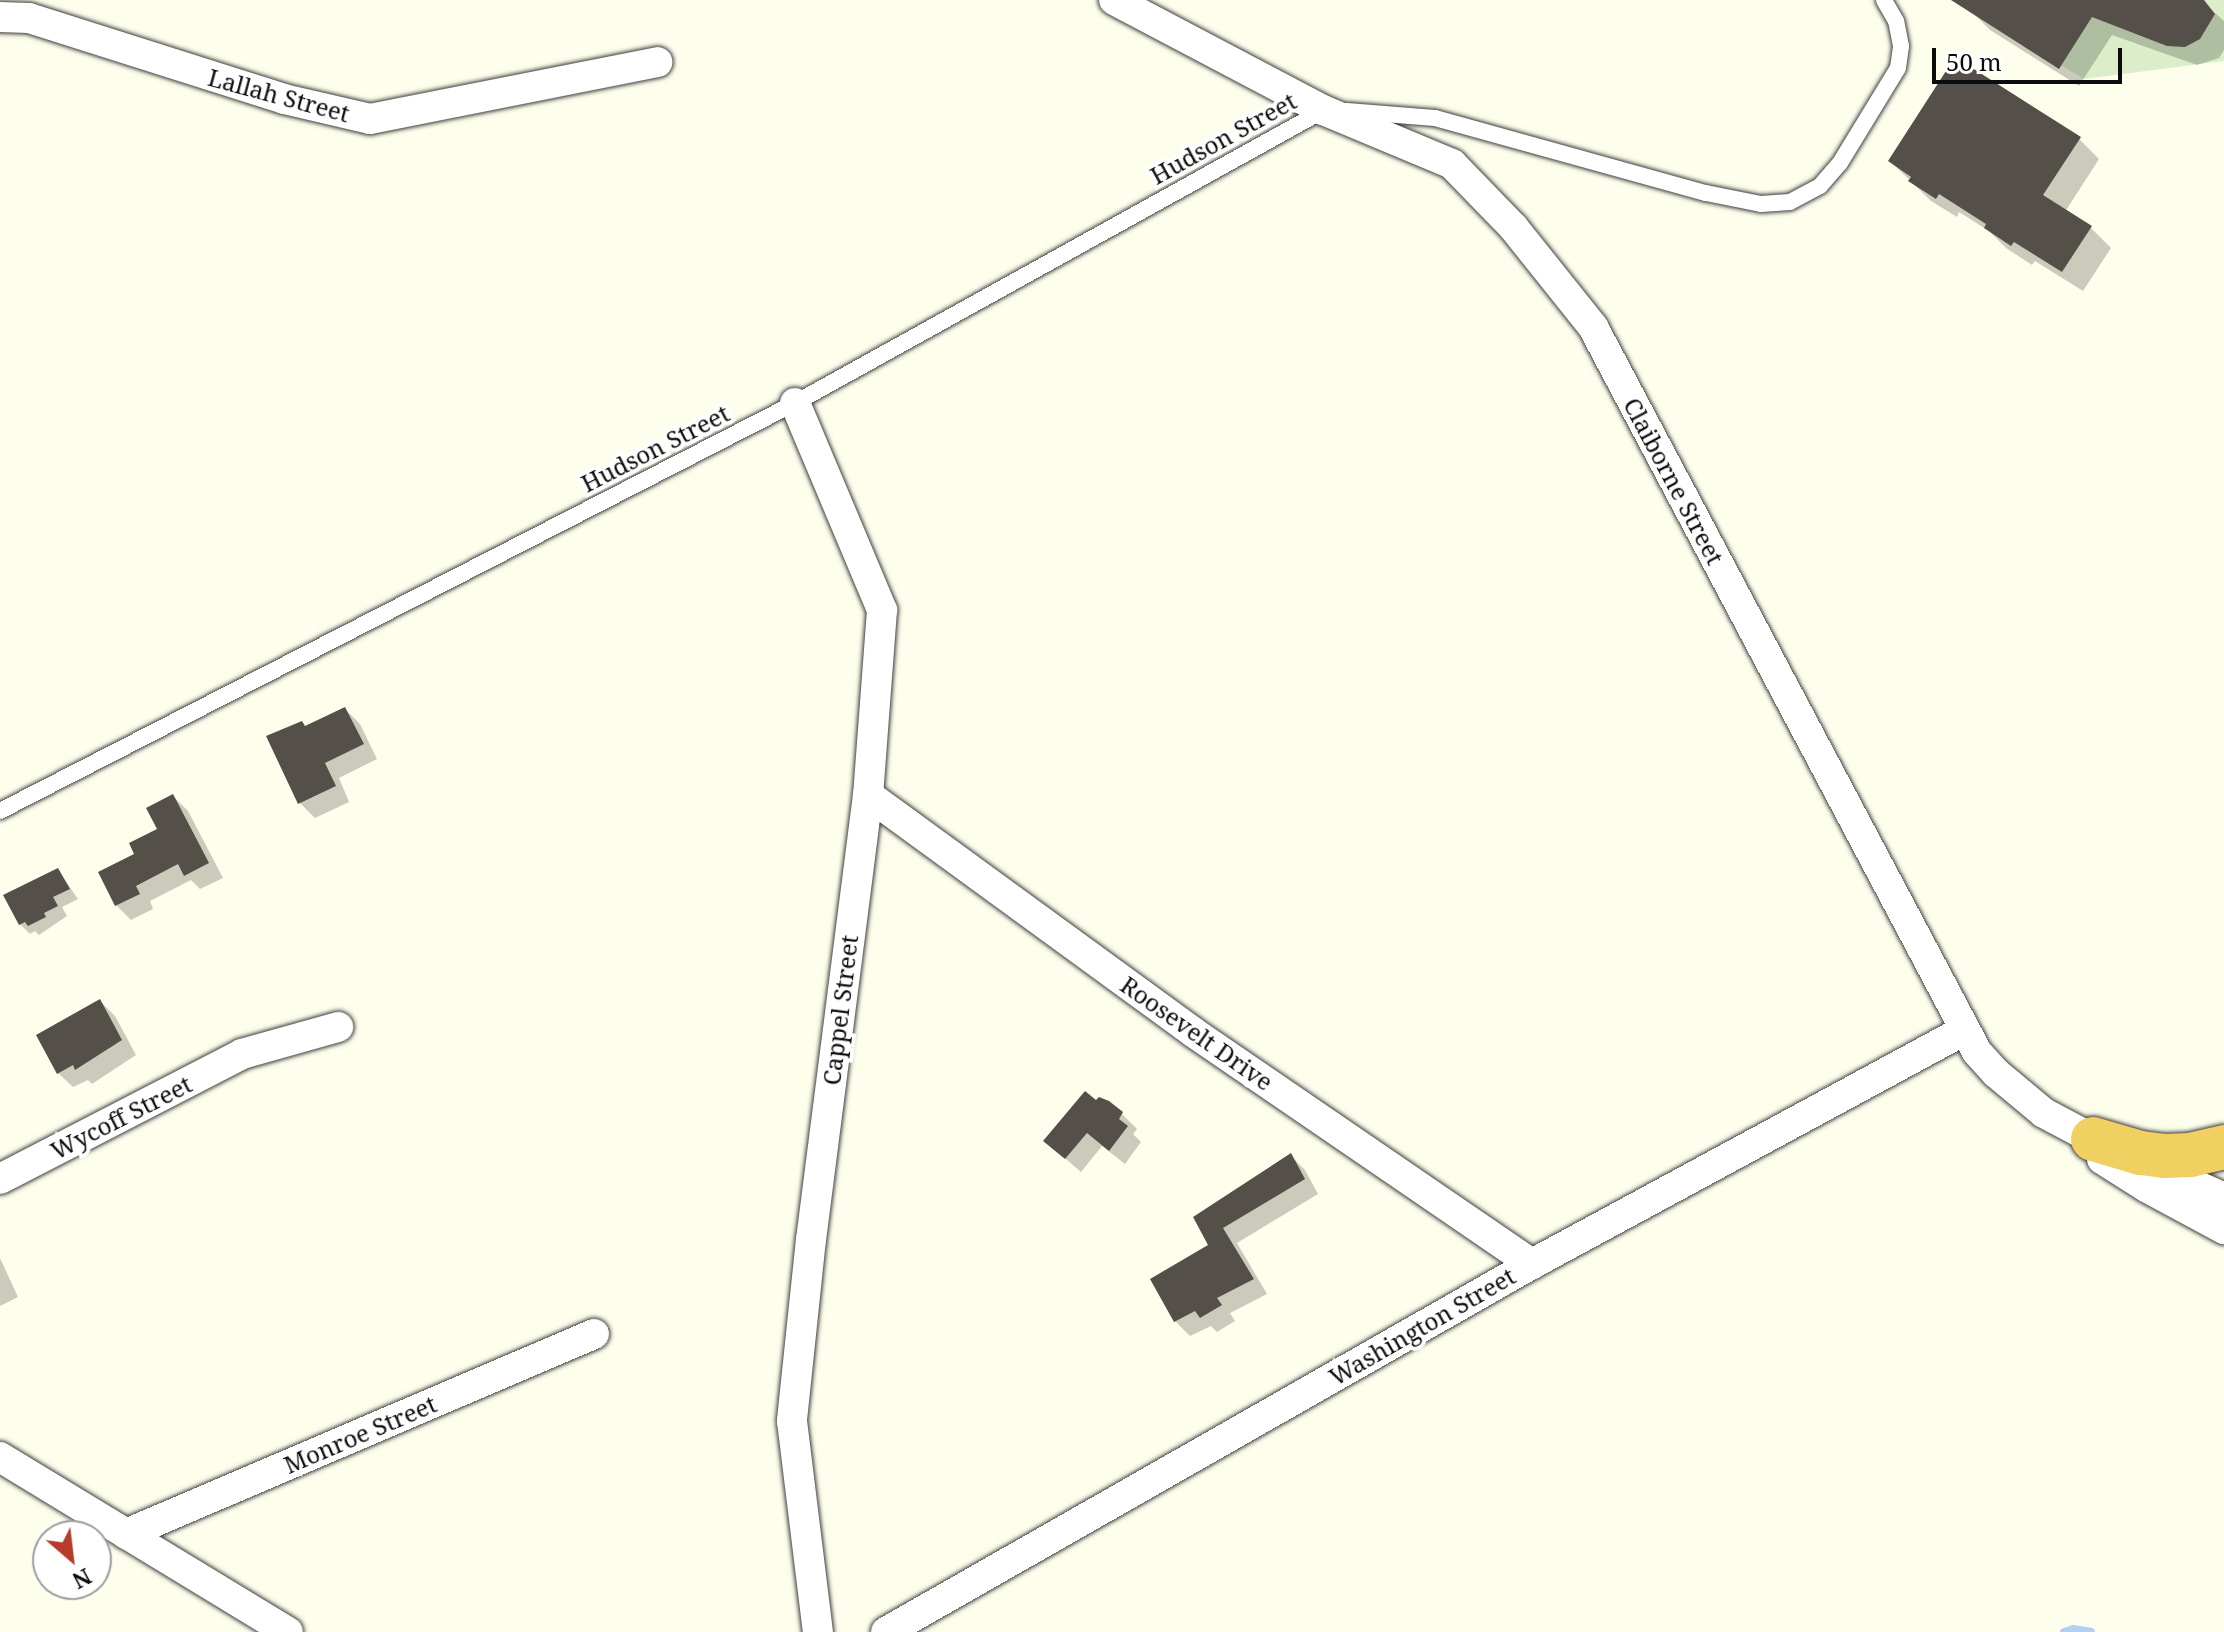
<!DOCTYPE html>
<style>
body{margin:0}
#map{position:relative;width:2224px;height:1632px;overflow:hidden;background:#fefeec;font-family:"Noto Serif",serif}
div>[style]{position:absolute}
.pitch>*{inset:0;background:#dbeec9}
.shadow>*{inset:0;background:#0003}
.stream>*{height:8px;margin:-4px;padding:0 4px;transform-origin:4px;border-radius:4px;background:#b3d0f3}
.building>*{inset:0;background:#544f49}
.roads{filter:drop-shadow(0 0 2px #3f3f3f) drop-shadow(0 0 2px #3f3f3f)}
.service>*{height:16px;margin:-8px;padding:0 8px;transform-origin:8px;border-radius:8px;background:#fff}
.minor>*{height:30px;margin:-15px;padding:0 15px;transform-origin:15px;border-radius:15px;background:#fff}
.trunk>*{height:44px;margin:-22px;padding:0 22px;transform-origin:22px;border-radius:22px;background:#f0d060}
span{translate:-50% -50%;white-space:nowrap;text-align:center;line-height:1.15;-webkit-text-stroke:8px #fff;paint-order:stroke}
.street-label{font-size:24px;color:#0c0c0c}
.north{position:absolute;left:32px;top:1520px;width:80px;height:80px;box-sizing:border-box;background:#fff;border:2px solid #9e9e9e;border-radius:50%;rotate:152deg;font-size:22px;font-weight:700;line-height:32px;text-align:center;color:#0c0c0c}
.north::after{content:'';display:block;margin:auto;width:28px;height:36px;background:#b63b2a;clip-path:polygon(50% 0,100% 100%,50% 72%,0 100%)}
.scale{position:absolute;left:1932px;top:48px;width:190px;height:36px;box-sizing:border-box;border:4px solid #0c0c0c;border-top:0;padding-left:10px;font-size:24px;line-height:28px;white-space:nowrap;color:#0c0c0c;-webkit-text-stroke:6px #fff;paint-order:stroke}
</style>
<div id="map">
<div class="pitch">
<div style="clip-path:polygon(1954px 0,2224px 0,2224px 61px,2084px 79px)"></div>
</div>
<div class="shadow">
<div style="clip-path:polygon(1978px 0,2200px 0,2224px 21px,2224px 50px,2219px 58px,2197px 65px,2112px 35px,2079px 86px,1990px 30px,1971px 11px)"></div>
<div style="clip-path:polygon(2079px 139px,2099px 159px,2065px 212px,2091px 228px,2111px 248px,2083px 291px,2035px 261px,2032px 265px,2006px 248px,1989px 231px,1959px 212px,1957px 217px,1931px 201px,1890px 161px)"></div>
<div style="clip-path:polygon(345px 709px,360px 724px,377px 759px,339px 778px,349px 802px,315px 818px,300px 803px)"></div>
<div style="clip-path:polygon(173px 796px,188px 811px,223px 878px,200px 889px,191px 880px,150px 901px,153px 909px,131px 920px,116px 905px,136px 855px,159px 829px)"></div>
<div style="clip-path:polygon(58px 870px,78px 899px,62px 907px,67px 916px,39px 935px,35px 931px,30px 934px,20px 924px)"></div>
<div style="clip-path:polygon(100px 1001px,115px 1016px,136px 1055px,92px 1084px,88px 1080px,73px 1087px,58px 1073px)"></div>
<div style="clip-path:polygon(1096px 1102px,1122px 1114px,1137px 1129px,1133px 1134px,1141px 1142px,1125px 1164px,1102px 1146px,1081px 1172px,1045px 1141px)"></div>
<div style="clip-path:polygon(1290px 1155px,1305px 1170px,1318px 1194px,1237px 1243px,1267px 1294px,1230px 1313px,1235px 1321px,1217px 1332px,1211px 1326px,1190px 1336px,1175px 1321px,1211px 1245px,1196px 1218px)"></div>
<div style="clip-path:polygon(0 1258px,18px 1297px,0 1306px)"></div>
</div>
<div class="stream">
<div style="left:2064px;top:1632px;width:9px;rotate:-18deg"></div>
<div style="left:2073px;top:1629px;width:18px;rotate:9deg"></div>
</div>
<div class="building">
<div style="clip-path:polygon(1951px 0,2204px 0,2215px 14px,2200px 39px,2185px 47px,2167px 46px,2092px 17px,2059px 69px)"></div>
<div style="clip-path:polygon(1955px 57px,2081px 137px,2043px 195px,2092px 226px,2062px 272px,2014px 242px,2011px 246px,1984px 228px,1986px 224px,1939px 194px,1936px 199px,1908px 181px,1911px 177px,1888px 161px)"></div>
<div style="clip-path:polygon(345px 707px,364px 744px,325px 763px,336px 786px,298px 804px,266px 736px,302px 721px,305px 726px)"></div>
<div style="clip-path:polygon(173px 794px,209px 863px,184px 876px,178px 864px,136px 886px,140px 894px,115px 906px,98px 872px,134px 854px,129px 843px,157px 829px,146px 808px)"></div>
<div style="clip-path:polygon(58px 868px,70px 889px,53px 897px,58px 906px,44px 913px,46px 917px,28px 926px,25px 922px,19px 925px,3px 895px)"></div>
<div style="clip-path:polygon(100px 999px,122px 1040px,75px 1070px,73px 1065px,57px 1074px,36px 1035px)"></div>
<div style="clip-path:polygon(1085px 1091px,1096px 1100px,1099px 1097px,1109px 1101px,1123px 1112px,1119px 1119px,1128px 1126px,1109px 1151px,1087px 1133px,1065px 1159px,1043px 1141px)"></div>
<div style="clip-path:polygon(1291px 1153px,1305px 1179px,1223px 1228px,1254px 1279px,1217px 1298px,1222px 1305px,1200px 1318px,1195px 1311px,1174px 1322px,1150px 1279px,1208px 1245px,1193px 1217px)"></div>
</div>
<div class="roads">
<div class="service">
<div style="left:1347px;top:111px;width:88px;rotate:4.5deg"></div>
<div style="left:1435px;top:118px;width:281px;rotate:15.5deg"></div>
<div style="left:1706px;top:193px;width:56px;rotate:11.3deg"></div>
<div style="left:1761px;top:204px;width:29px;rotate:-4deg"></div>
<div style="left:1790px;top:202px;width:34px;rotate:-28deg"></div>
<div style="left:1820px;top:186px;width:30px;rotate:-49deg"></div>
<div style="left:1840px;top:163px;width:111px;rotate:-58.6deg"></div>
<div style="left:1898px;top:68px;width:22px;rotate:-82deg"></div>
<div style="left:1901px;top:46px;width:25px;rotate:-101deg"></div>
<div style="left:1896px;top:21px;width:24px;rotate:-120deg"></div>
<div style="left:0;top:811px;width:894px;rotate:-27.17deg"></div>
<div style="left:795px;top:403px;width:605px;rotate:-28.98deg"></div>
</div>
<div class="minor">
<div style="left:1114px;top:0;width:236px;rotate:27.8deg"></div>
<div style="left:1323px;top:110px;width:140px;rotate:22.7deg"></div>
<div style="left:1452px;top:164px;width:89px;rotate:45.9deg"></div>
<div style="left:1514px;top:228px;width:127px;rotate:51.4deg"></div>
<div style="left:1593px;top:327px;width:820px;rotate:62.09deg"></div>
<div style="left:1977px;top:1052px;width:28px;rotate:48deg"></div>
<div style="left:1996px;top:1073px;width:62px;rotate:39.8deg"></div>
<div style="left:2044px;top:1113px;width:55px;rotate:28deg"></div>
<div style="left:2093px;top:1139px;width:144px;rotate:24.2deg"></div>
<div style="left:0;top:17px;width:29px;rotate:2deg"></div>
<div style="left:29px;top:18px;width:268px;rotate:17.6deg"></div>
<div style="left:284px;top:99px;width:88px;rotate:13.1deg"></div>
<div style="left:370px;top:119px;width:293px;rotate:-11.2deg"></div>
<div style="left:795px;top:403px;width:225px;rotate:67.2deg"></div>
<div style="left:882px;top:610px;width:186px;rotate:94.3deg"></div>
<div style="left:868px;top:795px;width:448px;rotate:97.3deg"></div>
<div style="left:811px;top:1239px;width:183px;rotate:96deg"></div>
<div style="left:792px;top:1421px;width:213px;rotate:83deg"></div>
<div style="left:868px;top:795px;width:402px;rotate:36.1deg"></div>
<div style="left:1193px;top:1032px;width:411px;rotate:34.4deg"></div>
<div style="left:2102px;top:1159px;width:52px;rotate:32.5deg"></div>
<div style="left:2146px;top:1187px;width:89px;rotate:28.3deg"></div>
<div style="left:0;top:1179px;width:272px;rotate:-27.3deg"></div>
<div style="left:242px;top:1054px;width:100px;rotate:-15.7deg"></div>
<div style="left:0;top:1457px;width:337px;rotate:31.3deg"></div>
<div style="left:126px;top:1534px;width:509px;rotate:-23.14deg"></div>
<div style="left:886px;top:1632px;width:743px;rotate:-29.67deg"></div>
<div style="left:1532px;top:1264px;width:491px;rotate:-28.4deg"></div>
</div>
<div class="trunk">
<div style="left:2093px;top:1139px;width:50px;rotate:16.3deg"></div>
<div style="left:2141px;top:1153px;width:23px;rotate:7deg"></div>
<div style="left:2164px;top:1156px;width:26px;rotate:-2deg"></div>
<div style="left:2190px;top:1155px;width:35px;rotate:-13deg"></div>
</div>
</div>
<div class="street-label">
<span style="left:279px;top:95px;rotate:15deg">Lallah Street</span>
<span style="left:1223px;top:138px;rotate:-29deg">Hudson Street</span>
<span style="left:655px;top:448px;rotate:-27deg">Hudson Street</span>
<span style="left:1674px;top:481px;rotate:62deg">Claiborne Street</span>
<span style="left:840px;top:1010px;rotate:-83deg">Cappel Street</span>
<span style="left:1197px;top:1033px;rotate:35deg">Roosevelt Drive</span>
<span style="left:121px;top:1117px;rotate:-27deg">Wycoff Street</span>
<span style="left:1422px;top:1326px;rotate:-30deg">Washington Street</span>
<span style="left:360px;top:1434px;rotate:-23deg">Monroe Street</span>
</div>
<div class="north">N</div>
<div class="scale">50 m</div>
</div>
